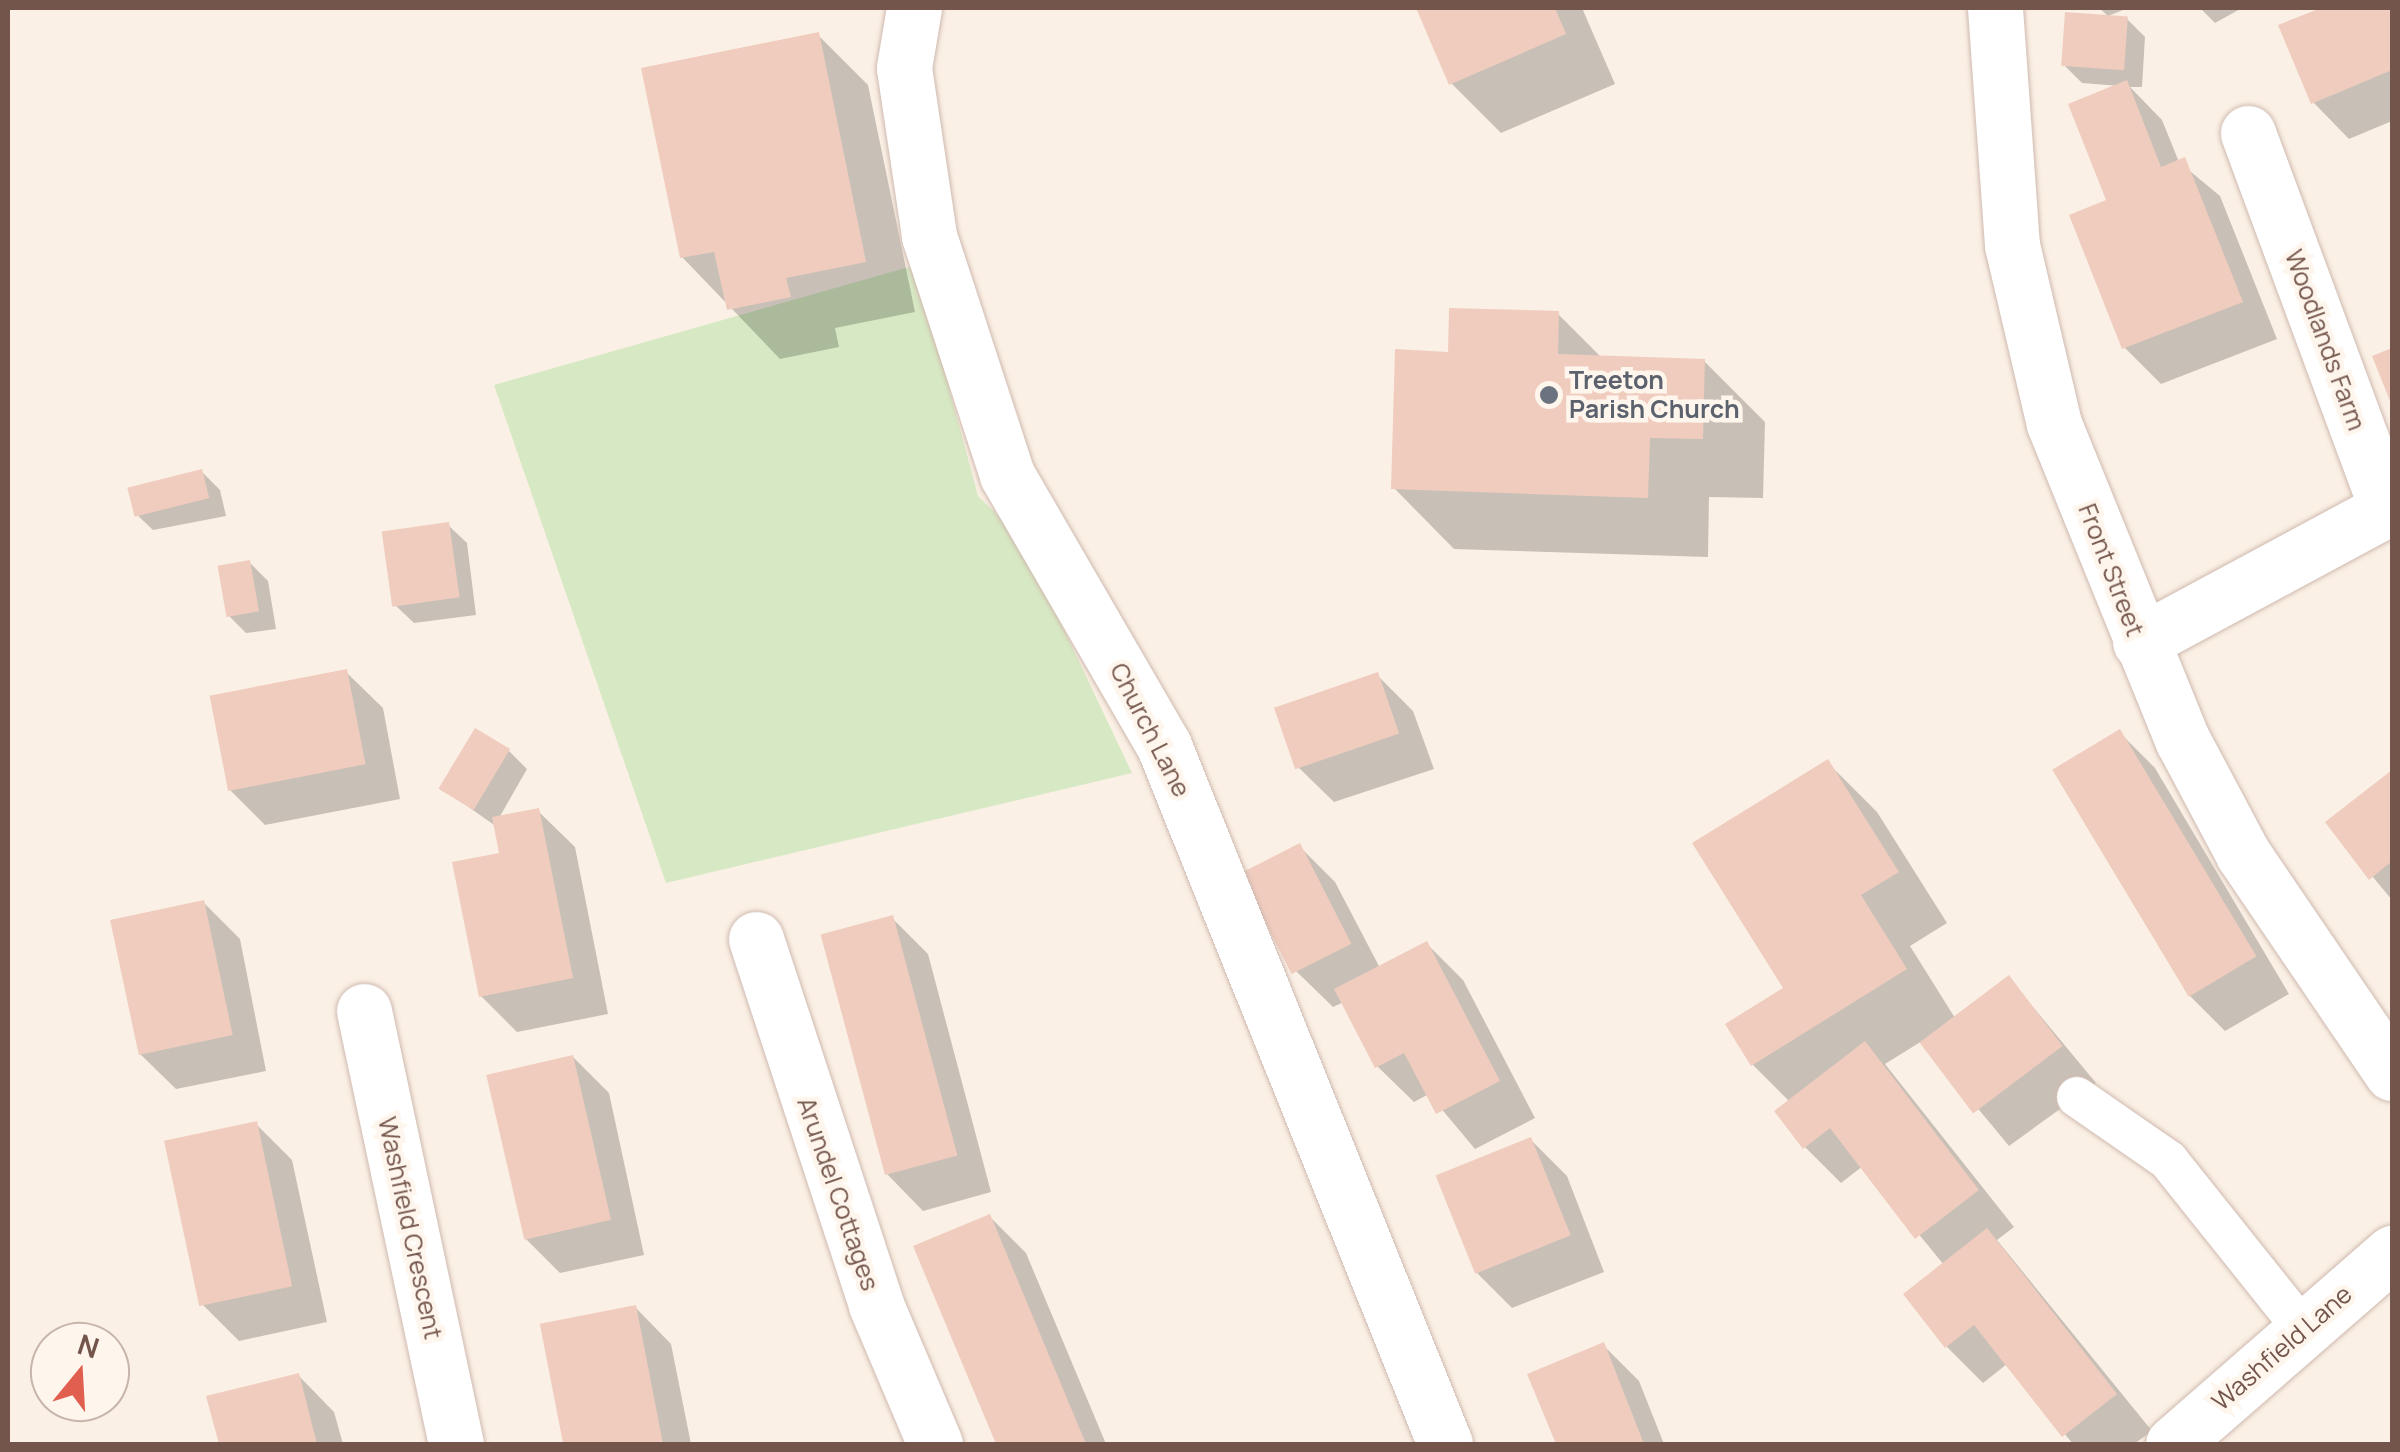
<!DOCTYPE html>
<style>
body{margin:0}
#map{position:relative;width:2400px;height:1452px;overflow:hidden;background:#fbf0e5;font-family:Manrope,sans-serif}
div>[style]{position:absolute}
.green>*{inset:0;background:#d7e9c4}
.shadow>*{inset:0;background:#0003}
.building>*{inset:0;background:#f0ccbe;transform-origin:0 0}
.roads{filter:drop-shadow(0 0 2px #cfb9af) drop-shadow(0 0 2px #cfb9af)}
.service>*{height:40px;margin:-20px;padding:0 20px;transform-origin:20px;border-radius:20px;background:#fff}
.minor>*{height:55px;margin:-27.5px;padding:0 27.5px;transform-origin:27.5px;border-radius:27.5px;background:#fff}
.tertiary>*{height:55px;margin:-27.5px;padding:0 27.5px;transform-origin:27.5px;border-radius:27.5px;background:#fff}
.dots>*{width:28px;height:28px;translate:-50% -50%;box-sizing:border-box;border:5px solid #fef5ec;border-radius:50%}
span{translate:-50% -50%;white-space:nowrap;text-align:center;line-height:1.15;-webkit-text-stroke:9px #fef5ec;paint-order:stroke}
.street-label{font-size:25px;color:#74554b}
.worship-label{font-size:25px;color:#5b616d;font-weight:700}
.left{translate:0 -50%;text-align:left}
.frame{position:absolute;inset:0;border:10px solid #74554b;pointer-events:none}
.north{position:absolute;left:30px;top:1322px;width:100px;height:100px;box-sizing:border-box;background:#fef5ec;border:2px solid #c7b5ac;border-radius:50%;rotate:18deg;font-size:28px;font-weight:700;line-height:40px;text-align:center;color:#74554b}
.north::after{content:'';display:block;margin:auto;width:35px;height:45px;background:#e15f4f;clip-path:polygon(50% 0,100% 100%,50% 72%,0 100%)}
</style>
<div id="map">
<div class="green">
<div style="clip-path:polygon(916px 265px,978px 496px,1020px 537px,1132px 773px,666px 883px,494px 385px)"></div>
</div>
<div class="shadow">
<div style="clip-path:polygon(1419px 8px,1582px 8px,1615px 84px,1501px 133px,1451px 83px)"></div>
<div style="clip-path:polygon(2099px 8px,2128px 8px,2108px 16px)"></div>
<div style="clip-path:polygon(2200px 8px,2242px 8px,2215px 23px)"></div>
<div style="clip-path:polygon(2328px 8px,2392px 8px,2392px 121px,2349px 139px,2313px 102px,2282px 26px)"></div>
<div style="clip-path:polygon(2127px 19px,2145px 37px,2142px 87px,2130px 87px,2162px 120px,2179px 162px,2220px 196px,2277px 339px,2161px 384px,2125px 348px,2109px 201px,2120px 86px,2082px 83px,2064px 65px)"></div>
<div style="clip-path:polygon(818px 35px,868px 85px,915px 312px,835px 328px,839px 347px,780px 359px,682px 257px)"></div>
<div style="clip-path:polygon(1558px 314px,1602px 358px,1704px 361px,1765px 422px,1763px 498px,1709px 497px,1708px 557px,1454px 549px,1394px 488px,1450px 354px)"></div>
<div style="clip-path:polygon(201px 471px,220px 490px,226px 516px,153px 530px,134px 512px)"></div>
<div style="clip-path:polygon(448px 525px,467px 543px,476px 615px,414px 623px,395px 605px)"></div>
<div style="clip-path:polygon(249px 562px,268px 581px,276px 629px,246px 633px,228px 615px)"></div>
<div style="clip-path:polygon(346px 672px,383px 708px,400px 799px,265px 825px,229px 789px)"></div>
<div style="clip-path:polygon(1377px 675px,1413px 711px,1434px 769px,1334px 802px,1297px 766px)"></div>
<div style="clip-path:polygon(2119px 732px,2155px 768px,2289px 994px,2225px 1031px,2189px 995px)"></div>
<div style="clip-path:polygon(509px 751px,527px 769px,499px 818px,538px 811px,575px 847px,608px 1014px,517px 1032px,481px 996px,502px 855px,497px 827px,443px 789px)"></div>
<div style="clip-path:polygon(1827px 762px,1877px 812px,1947px 923px,1910px 946px,1955px 1018px,2009px 978px,2096px 1083px,2009px 1146px,1922px 1041px,1885px 1064px,2014px 1227px,1997px 1240px,2152px 1431px,2134px 1444px,2073px 1444px,2007px 1364px,1983px 1383px,1947px 1347px,1944px 1265px,1863px 1166px,1841px 1183px,1805px 1147px,1790px 1102px,1753px 1065px,1787px 989px)"></div>
<div style="clip-path:polygon(2392px 773px,2392px 900px,2328px 823px)"></div>
<div style="clip-path:polygon(1299px 846px,1335px 882px,1380px 968px,1427px 944px,1463px 980px,1535px 1118px,1475px 1149px,1429px 1094px,1414px 1102px,1377px 1066px,1344px 1002px,1333px 1007px,1296px 971px)"></div>
<div style="clip-path:polygon(203px 902px,240px 939px,266px 1071px,176px 1089px,139px 1053px)"></div>
<div style="clip-path:polygon(892px 918px,928px 954px,991px 1192px,923px 1211px,887px 1174px)"></div>
<div style="clip-path:polygon(573px 1057px,609px 1093px,644px 1255px,560px 1273px,524px 1237px)"></div>
<div style="clip-path:polygon(256px 1124px,292px 1160px,327px 1322px,239px 1341px,202px 1304px)"></div>
<div style="clip-path:polygon(1531px 1140px,1567px 1176px,1604px 1272px,1512px 1308px,1476px 1272px)"></div>
<div style="clip-path:polygon(990px 1217px,1026px 1253px,1106px 1444px,999px 1444px,916px 1247px)"></div>
<div style="clip-path:polygon(635px 1307px,671px 1344px,691px 1444px,567px 1444px,542px 1326px)"></div>
<div style="clip-path:polygon(1603px 1345px,1639px 1381px,1664px 1444px,1558px 1444px,1530px 1375px)"></div>
<div style="clip-path:polygon(298px 1375px,334px 1412px,343px 1444px,221px 1444px,209px 1398px)"></div>
</div>
<div class="building">
<div style="clip-path:polygon(1416px 8px,1555px 8px,1566px 34px,1449px 85px)"></div>
<div style="clip-path:polygon(2321px 8px,2392px 8px,2392px 70px,2311px 104px,2278px 25px)"></div>
<div style="left:2065px;top:12px;width:63px;height:54px;rotate:4deg"></div>
<div style="clip-path:polygon(819px 32px,866px 262px,786px 278px,791px 297px,727px 310px,714px 252px,680px 258px,641px 68px)"></div>
<div style="clip-path:polygon(2127px 80px,2161px 167px,2185px 157px,2243px 302px,2122px 349px,2069px 215px,2106px 200px,2068px 104px)"></div>
<div style="clip-path:polygon(1449px 308px,1559px 311px,1558px 354px,1705px 359px,1703px 439px,1650px 438px,1648px 498px,1391px 489px,1395px 349px,1448px 352px)"></div>
<div style="clip-path:polygon(2392px 348px,2392px 406px,2372px 356px)"></div>
<div style="left:202px;top:469px;width:30px;height:77px;rotate:76deg"></div>
<div style="left:449px;top:522px;width:76px;height:68px;rotate:82deg"></div>
<div style="left:250px;top:560px;width:52px;height:33px;rotate:80deg"></div>
<div style="left:347px;top:669px;width:97px;height:140px;rotate:79deg"></div>
<div style="left:1378px;top:672px;width:65px;height:110px;rotate:71deg"></div>
<div style="left:475px;top:728px;width:41px;height:71px;rotate:31deg"></div>
<div style="left:2120px;top:729px;width:265px;height:79px;rotate:59deg"></div>
<div style="clip-path:polygon(1828px 759px,1899px 872px,1861px 895px,1907px 969px,1751px 1066px,1725px 1024px,1783px 988px,1692px 843px)"></div>
<div style="clip-path:polygon(2392px 770px,2392px 861px,2369px 880px,2325px 822px)"></div>
<div style="clip-path:polygon(539px 808px,573px 978px,479px 997px,452px 862px,499px 853px,492px 817px)"></div>
<div style="left:1300px;top:843px;width:113px;height:67px;rotate:63deg"></div>
<div style="left:204px;top:900px;width:138px;height:96px;rotate:78deg"></div>
<div style="left:893px;top:915px;width:249px;height:75px;rotate:75deg"></div>
<div style="clip-path:polygon(1427px 941px,1500px 1081px,1436px 1114px,1404px 1053px,1375px 1068px,1334px 989px)"></div>
<div style="left:2009px;top:975px;width:89px;height:112px;rotate:53deg"></div>
<div style="clip-path:polygon(1865px 1041px,1979px 1190px,1915px 1239px,1830px 1128px,1803px 1149px,1774px 1111px)"></div>
<div style="left:573px;top:1055px;width:169px;height:89px;rotate:77deg"></div>
<div style="left:257px;top:1121px;width:169px;height:95px;rotate:78deg"></div>
<div style="left:1531px;top:1137px;width:106px;height:103px;rotate:68deg"></div>
<div style="clip-path:polygon(990px 1214px,1086px 1444px,996px 1444px,913px 1246px)"></div>
<div style="clip-path:polygon(1987px 1228px,2117px 1394px,2062px 1437px,1974px 1325px,1945px 1348px,1903px 1294px)"></div>
<div style="left:636px;top:1305px;width:141px;height:98px;rotate:79deg"></div>
<div style="clip-path:polygon(1604px 1342px,1644px 1444px,1556px 1444px,1527px 1374px)"></div>
<div style="clip-path:polygon(299px 1373px,317px 1444px,219px 1444px,206px 1396px)"></div>
</div>
<div class="roads">
<div class="service">
<div style="left:2077px;top:1097px;width:111px;rotate:34.7deg"></div>
<div style="left:2168px;top:1160px;width:216px;rotate:51.4deg"></div>
</div>
<div class="minor">
<div style="left:914px;top:8px;width:61px;rotate:99.5deg"></div>
<div style="left:904px;top:68px;width:170px;rotate:81.5deg"></div>
<div style="left:929px;top:236px;width:251px;rotate:71.9deg"></div>
<div style="left:1007px;top:475px;width:313px;rotate:59.9deg"></div>
<div style="left:1164px;top:746px;width:752px;rotate:68.07deg"></div>
<div style="left:2140px;top:642px;width:281px;rotate:-28.3deg"></div>
<div style="left:2387px;top:509px;width:401px;rotate:-110.3deg"></div>
<div style="left:756px;top:939px;width:385px;rotate:71.8deg"></div>
<div style="left:876px;top:1305px;width:151px;rotate:67deg"></div>
<div style="left:364px;top:1011px;width:443px;rotate:78deg"></div>
<div style="left:2173px;top:1444px;width:291px;rotate:-41.1deg"></div>
</div>
<div class="tertiary">
<div style="left:1995px;top:8px;width:238px;rotate:85.9deg"></div>
<div style="left:2012px;top:245px;width:184px;rotate:76.8deg"></div>
<div style="left:2054px;top:424px;width:342px;rotate:67.9deg"></div>
<div style="left:2183px;top:741px;width:128px;rotate:62deg"></div>
<div style="left:2243px;top:854px;width:265px;rotate:55.8deg"></div>
</div>
</div>
<div class="dots">
<div style="left:1549px;top:395px;background:#6b7280"></div>
</div>
<div class="street-label">
<span style="left:2325px;top:340px;rotate:70deg">Woodlands Farm</span>
<span style="left:2111px;top:570px;rotate:69deg">Front Street</span>
<span style="left:1150px;top:730px;rotate:63deg">Church Lane</span>
<span style="left:838px;top:1194px;rotate:71deg">Arundel Cottages</span>
<span style="left:410px;top:1228px;rotate:78deg">Washfield Crescent</span>
<span style="left:2282px;top:1348px;rotate:-41deg">Washfield Lane</span>
</div>
<div class="worship-label">
<span class="left" style="left:1569px;top:395px">Treeton<br>Parish Church</span>
</div>
<div class="frame"></div>
<div class="north">N</div>
</div>
